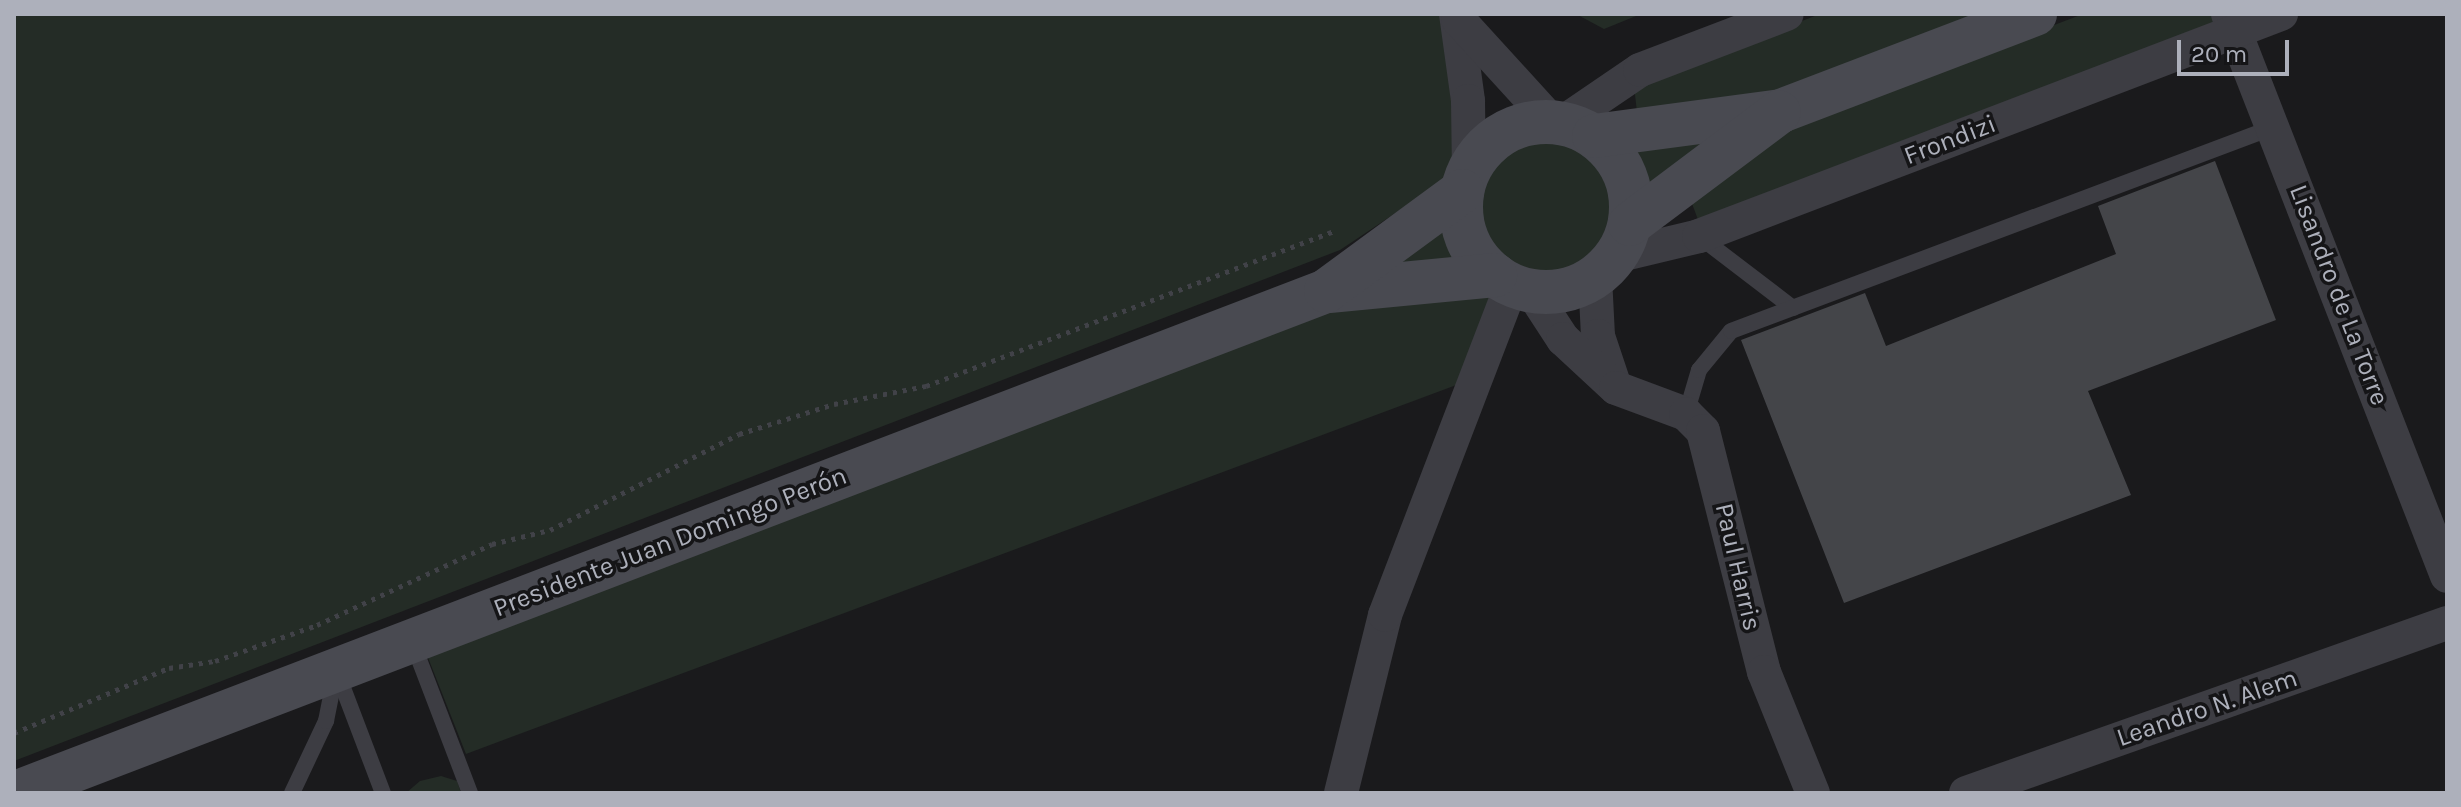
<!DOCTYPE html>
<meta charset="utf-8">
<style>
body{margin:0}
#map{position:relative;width:2461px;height:807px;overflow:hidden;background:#1a1a1c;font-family:Karla,sans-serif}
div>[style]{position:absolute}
.green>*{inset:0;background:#242c26}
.round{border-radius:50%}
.building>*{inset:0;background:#444549}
.path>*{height:5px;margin-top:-2.5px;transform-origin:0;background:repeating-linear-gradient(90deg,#414248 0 4px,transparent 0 10px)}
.lane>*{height:16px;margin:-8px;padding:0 8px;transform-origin:8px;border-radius:8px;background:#3d3d43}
.street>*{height:34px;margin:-17px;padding:0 17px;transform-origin:17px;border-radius:17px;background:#3d3d43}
.secondary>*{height:44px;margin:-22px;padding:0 22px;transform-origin:22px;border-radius:22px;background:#494a51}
.secondary>.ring{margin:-22px;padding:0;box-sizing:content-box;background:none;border:44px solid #494a51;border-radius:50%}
span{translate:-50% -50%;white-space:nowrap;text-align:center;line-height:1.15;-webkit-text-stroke:7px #151517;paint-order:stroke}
.street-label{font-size:26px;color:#adb0bb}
.frame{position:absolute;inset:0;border:16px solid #adb0bb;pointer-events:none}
.scale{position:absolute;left:2177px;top:40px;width:112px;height:36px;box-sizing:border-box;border:4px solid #adb0bb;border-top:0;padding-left:10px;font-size:24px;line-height:28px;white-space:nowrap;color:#adb0bb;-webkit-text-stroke:6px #151517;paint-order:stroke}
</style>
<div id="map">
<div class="green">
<div style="clip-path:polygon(14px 14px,1443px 14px,1456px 152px,1448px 178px,1340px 250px,14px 761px)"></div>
<div style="clip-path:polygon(1576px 14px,1641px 14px,1604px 29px)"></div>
<div style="clip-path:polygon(1820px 14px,1987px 14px,1778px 93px,1637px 112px,1634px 86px)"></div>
<div style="clip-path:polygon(2083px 14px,2254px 14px,1700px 225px,1691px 201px,1791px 125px)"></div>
<div style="clip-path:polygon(1716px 139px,1649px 188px,1633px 149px)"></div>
<div class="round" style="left:1479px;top:140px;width:134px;height:134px"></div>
<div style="clip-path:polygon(1445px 226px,1460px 262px,1388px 266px)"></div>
<div style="clip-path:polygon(1494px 294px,1459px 384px,466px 754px,427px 655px,1341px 305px)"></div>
<div style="clip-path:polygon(441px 776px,457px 781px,461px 793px,406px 793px,420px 781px)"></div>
</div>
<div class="building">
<div style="clip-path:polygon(2215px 161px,2276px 320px,2088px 391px,2131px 495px,1844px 603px,1741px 340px,1865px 293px,1886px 346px,2116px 254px,2098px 206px)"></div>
</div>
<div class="path">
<div style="left:14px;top:733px;width:168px;rotate:-22.8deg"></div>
<div style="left:169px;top:668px;width:47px;rotate:-8.7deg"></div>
<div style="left:215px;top:661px;width:108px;rotate:-19.4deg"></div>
<div style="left:317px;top:625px;width:193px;rotate:-24.8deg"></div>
<div style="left:492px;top:544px;width:60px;rotate:-13.6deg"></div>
<div style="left:550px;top:530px;width:212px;rotate:-26.9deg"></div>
<div style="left:739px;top:434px;width:100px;rotate:-17.5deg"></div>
<div style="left:834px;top:404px;width:94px;rotate:-11.1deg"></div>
<div style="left:926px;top:386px;width:439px;rotate:-20.8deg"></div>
</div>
<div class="lane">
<div style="left:1700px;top:237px;width:117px;rotate:37.4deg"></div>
<div style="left:1686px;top:414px;width:46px;rotate:-73.5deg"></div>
<div style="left:1699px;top:370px;width:50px;rotate:-50.6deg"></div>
<div style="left:1731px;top:331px;width:580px;rotate:-20.59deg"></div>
<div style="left:412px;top:641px;width:163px;rotate:69.1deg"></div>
<div style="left:337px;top:672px;width:129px;rotate:69.2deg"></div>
<div style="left:292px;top:793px;width:80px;rotate:-64.7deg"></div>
<div style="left:326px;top:721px;width:46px;rotate:-78.7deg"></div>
</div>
<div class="street">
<div style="left:1456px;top:14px;width:88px;rotate:82.1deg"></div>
<div style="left:1468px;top:101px;width:68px;rotate:89.2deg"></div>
<div style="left:2228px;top:14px;width:603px;rotate:68.71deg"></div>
<div style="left:1458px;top:19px;width:139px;rotate:47.6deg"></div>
<div style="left:1562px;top:123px;width:94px;rotate:-34.2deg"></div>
<div style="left:1640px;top:70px;width:157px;rotate:-20.9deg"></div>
<div style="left:1616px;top:256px;width:85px;rotate:-13.5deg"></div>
<div style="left:1699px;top:236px;width:623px;rotate:-20.88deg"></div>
<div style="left:1595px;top:277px;width:59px;rotate:87.1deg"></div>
<div style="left:1598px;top:336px;width:51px;rotate:71.6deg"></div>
<div style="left:1531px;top:290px;width:59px;rotate:56.9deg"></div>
<div style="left:1563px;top:339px;width:72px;rotate:42.8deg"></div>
<div style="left:1616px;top:388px;width:75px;rotate:20.4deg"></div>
<div style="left:1686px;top:414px;width:24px;rotate:45deg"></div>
<div style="left:1703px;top:431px;width:249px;rotate:75.8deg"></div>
<div style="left:1764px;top:672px;width:131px;rotate:68deg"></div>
<div style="left:1341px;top:793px;width:183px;rotate:-76.1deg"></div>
<div style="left:1385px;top:615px;width:354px;rotate:-69deg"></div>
<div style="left:1966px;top:793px;width:510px;rotate:-19.46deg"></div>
</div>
<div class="secondary">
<div class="ring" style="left:1461px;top:122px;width:126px;height:126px"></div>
<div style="left:1594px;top:136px;width:189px;rotate:-7.6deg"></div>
<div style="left:1781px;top:111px;width:272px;rotate:-20.9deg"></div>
<div style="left:1630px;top:224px;width:186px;rotate:-36.9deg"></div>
<div style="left:1329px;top:291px;width:167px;rotate:-5.5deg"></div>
<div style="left:15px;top:793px;width:1404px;rotate:-20.95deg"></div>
<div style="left:1326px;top:291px;width:169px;rotate:-36.3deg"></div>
</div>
<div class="street-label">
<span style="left:1950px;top:140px;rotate:-21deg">Frondizi</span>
<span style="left:2339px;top:295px;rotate:69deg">Lisandro de La Torre</span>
<span style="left:670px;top:542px;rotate:-21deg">Presidente Juan Domingo Perón</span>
<span style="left:1738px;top:567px;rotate:77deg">Paul Harris</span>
<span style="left:2207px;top:708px;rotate:-19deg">Leandro N. Alem</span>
</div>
<div class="frame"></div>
<div class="scale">20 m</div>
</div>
